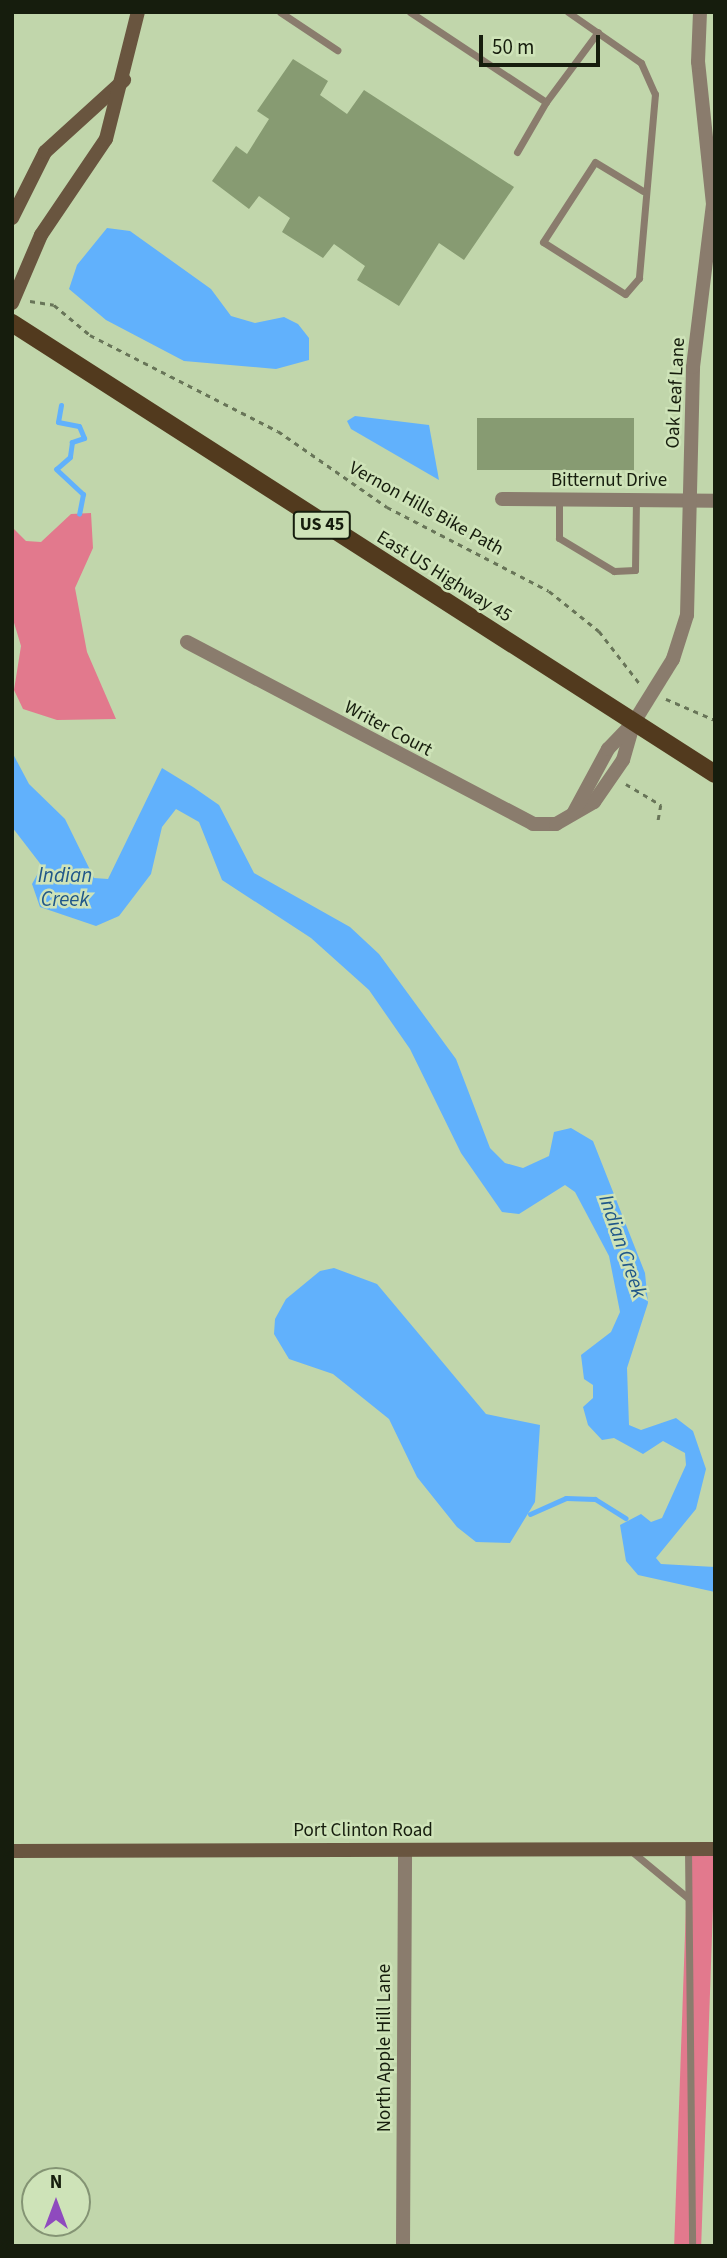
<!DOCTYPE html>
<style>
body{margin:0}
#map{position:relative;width:727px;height:2258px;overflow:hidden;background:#c1d6ab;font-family:"Source Sans 3",sans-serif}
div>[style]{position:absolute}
.green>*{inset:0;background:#e2798d;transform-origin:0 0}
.water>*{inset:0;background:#61b1fc}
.stream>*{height:5px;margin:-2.5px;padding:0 2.5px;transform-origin:2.5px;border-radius:2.5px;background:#61b1fc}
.building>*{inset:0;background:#879b72;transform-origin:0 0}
.path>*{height:2.5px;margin-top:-1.25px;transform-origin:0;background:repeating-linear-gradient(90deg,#687558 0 5px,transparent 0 10px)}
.lane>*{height:7px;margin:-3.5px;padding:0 3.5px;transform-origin:3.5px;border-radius:3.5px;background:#8a7c6d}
.street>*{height:14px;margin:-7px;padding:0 7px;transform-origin:7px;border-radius:7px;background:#8a7c6d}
.secondary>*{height:14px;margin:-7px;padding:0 7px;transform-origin:7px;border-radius:7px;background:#69553f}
.primary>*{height:18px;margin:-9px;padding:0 9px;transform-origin:9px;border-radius:9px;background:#523a1e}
span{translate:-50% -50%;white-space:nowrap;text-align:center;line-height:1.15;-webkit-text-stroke:5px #cee3b8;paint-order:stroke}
.shield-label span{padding:2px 5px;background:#cee3b8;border:2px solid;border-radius:5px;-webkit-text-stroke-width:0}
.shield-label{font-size:18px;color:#161d0d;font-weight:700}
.street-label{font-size:19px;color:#161d0d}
.water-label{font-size:21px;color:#205789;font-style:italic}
.frame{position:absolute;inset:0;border:14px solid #161d0d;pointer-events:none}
.north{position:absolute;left:21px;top:2167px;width:70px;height:70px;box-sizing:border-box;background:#cee3b8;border:2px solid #849474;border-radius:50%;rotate:0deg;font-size:19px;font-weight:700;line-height:28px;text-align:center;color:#161d0d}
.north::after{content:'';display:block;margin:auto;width:24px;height:32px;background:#8f4abe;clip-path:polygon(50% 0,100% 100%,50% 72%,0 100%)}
.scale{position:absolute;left:479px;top:35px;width:121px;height:32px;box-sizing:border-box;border:4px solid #161d0d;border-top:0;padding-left:9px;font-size:21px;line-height:24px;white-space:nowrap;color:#161d0d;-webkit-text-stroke:5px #cee3b8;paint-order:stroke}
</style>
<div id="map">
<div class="green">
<div style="clip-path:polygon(91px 513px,93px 548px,75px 588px,87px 652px,116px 719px,57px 720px,23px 709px,14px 690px,21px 646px,12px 616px,12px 527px,26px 541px,41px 542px,71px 514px)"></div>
<div style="left:688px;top:1849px;width:27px;height:397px;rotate:2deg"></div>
</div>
<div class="water">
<div style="clip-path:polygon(107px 228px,130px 231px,211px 289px,231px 316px,255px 323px,284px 317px,298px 324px,309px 338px,309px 360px,276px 369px,184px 361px,106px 320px,69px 289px,77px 265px)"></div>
<div style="clip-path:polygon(355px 416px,429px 425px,439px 480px,351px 429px,347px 421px)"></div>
<div style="clip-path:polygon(12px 752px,29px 784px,65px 819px,94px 878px,108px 879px,162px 768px,193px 787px,219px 805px,254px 873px,350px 927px,379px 954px,456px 1059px,490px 1148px,505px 1163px,523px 1168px,549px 1156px,554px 1132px,571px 1128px,593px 1141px,645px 1273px,648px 1303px,627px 1368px,629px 1425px,641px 1430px,676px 1418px,693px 1431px,706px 1469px,696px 1509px,656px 1558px,661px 1564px,715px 1567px,715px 1592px,638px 1575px,626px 1561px,620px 1525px,641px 1514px,651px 1522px,662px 1518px,686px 1465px,685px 1453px,663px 1441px,643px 1454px,614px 1438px,602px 1440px,588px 1425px,583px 1407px,593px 1398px,593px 1385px,584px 1379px,581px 1355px,611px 1332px,620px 1312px,609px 1256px,575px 1192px,565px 1185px,519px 1214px,502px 1212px,461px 1153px,410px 1049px,369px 990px,311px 938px,222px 880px,199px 822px,176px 809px,162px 827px,151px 874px,119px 916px,96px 926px,40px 907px,32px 884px,42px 866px,12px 827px)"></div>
<div style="clip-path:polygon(334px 1268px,377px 1284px,486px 1414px,540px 1425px,535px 1502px,510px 1543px,476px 1542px,457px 1527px,417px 1477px,389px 1419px,333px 1374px,289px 1359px,274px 1334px,275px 1319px,286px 1299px,320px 1271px)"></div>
</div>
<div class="stream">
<div style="left:61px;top:405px;width:17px;rotate:100deg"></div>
<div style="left:58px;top:422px;width:21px;rotate:11deg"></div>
<div style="left:79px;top:426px;width:13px;rotate:67deg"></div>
<div style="left:84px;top:438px;width:13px;rotate:162deg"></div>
<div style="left:72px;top:442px;width:15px;rotate:98deg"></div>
<div style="left:70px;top:457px;width:18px;rotate:139deg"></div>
<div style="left:56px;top:469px;width:37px;rotate:43deg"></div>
<div style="left:83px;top:494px;width:20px;rotate:101deg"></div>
<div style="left:530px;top:1514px;width:39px;rotate:-24deg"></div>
<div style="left:566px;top:1498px;width:29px;rotate:2deg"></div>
<div style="left:595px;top:1499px;width:36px;rotate:32deg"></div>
</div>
<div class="building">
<div style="clip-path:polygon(293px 59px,328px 81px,320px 95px,347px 114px,364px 90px,514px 187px,464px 260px,439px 243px,399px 306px,357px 280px,365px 266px,334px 244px,323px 258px,282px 232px,290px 218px,259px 196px,249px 209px,212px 181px,236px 146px,247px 154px,269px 119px,257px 111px)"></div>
<div style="left:477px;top:418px;width:157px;height:52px"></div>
</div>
<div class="path">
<div style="left:30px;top:301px;width:24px;rotate:9deg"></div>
<div style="left:54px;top:305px;width:47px;rotate:39.8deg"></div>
<div style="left:90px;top:335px;width:211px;rotate:27.1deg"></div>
<div style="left:278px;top:431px;width:133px;rotate:34.9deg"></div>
<div style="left:387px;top:507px;width:182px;rotate:27.4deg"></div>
<div style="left:549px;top:591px;width:64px;rotate:38.7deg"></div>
<div style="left:599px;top:631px;width:67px;rotate:52.3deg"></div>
<div style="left:666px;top:699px;width:53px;rotate:23.2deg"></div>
<div style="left:626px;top:784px;width:41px;rotate:31deg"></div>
<div style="left:661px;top:805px;width:17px;rotate:100deg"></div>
<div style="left:715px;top:1912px;width:136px;rotate:90deg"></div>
</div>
<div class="lane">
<div style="left:280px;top:12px;width:69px;rotate:33.7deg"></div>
<div style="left:410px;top:12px;width:163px;rotate:33.5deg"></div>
<div style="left:546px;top:102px;width:87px;rotate:-53.4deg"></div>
<div style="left:568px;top:12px;width:89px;rotate:34.9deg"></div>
<div style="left:641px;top:63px;width:34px;rotate:66deg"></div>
<div style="left:655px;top:94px;width:185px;rotate:95deg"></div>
<div style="left:639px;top:278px;width:21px;rotate:131deg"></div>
<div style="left:625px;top:294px;width:97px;rotate:-147.6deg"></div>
<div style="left:543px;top:242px;width:95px;rotate:-57deg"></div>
<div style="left:595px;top:162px;width:56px;rotate:31.1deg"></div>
<div style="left:517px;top:152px;width:58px;rotate:-59.9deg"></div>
<div style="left:559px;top:500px;width:38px;rotate:90deg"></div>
<div style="left:559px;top:538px;width:64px;rotate:31deg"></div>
<div style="left:614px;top:571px;width:21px;rotate:-3deg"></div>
<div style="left:635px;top:570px;width:70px;rotate:-89.2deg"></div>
<div style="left:688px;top:1849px;width:397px;rotate:89.4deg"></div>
<div style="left:630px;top:1850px;width:75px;rotate:39.6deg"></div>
</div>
<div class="street">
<div style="left:502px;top:499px;width:213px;rotate:0.5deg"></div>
<div style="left:187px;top:642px;width:391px;rotate:27.7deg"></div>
<div style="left:533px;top:824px;width:23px"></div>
<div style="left:556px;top:824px;width:44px;rotate:-30.1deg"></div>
<div style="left:594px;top:802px;width:51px;rotate:-55.4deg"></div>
<div style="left:623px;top:760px;width:35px;rotate:-74deg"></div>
<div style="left:574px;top:812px;width:72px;rotate:-61.6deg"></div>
<div style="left:608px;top:749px;width:37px;rotate:-46deg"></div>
<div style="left:634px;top:722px;width:74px;rotate:-58.2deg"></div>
<div style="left:673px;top:659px;width:46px;rotate:-72.3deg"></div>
<div style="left:687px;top:615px;width:248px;rotate:-88.6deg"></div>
<div style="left:693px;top:367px;width:164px;rotate:-83deg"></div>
<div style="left:713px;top:204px;width:143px;rotate:-96deg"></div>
<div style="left:698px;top:62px;width:50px;rotate:-87.7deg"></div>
<div style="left:403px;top:2246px;width:396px;rotate:-89.7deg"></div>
</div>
<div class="secondary">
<div style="left:12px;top:218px;width:74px;rotate:-63.4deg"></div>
<div style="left:45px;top:152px;width:107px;rotate:-42.3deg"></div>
<div style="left:12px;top:303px;width:74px;rotate:-66.9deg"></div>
<div style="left:41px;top:235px;width:116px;rotate:-55.9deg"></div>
<div style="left:106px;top:139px;width:131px;rotate:-75.9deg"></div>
<div style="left:12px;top:1851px;width:703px;rotate:-0.16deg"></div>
</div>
<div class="primary">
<div style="left:12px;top:323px;width:835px;rotate:32.68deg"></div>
</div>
<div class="shield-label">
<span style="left:322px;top:525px">US 45</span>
</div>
<div class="street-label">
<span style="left:676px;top:393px;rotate:-87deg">Oak Leaf Lane</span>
<span style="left:609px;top:481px">Bitternut Drive</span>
<span style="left:426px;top:509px;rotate:29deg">Vernon Hills Bike Path</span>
<span style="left:444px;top:577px;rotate:32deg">East US Highway 45</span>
<span style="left:388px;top:729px;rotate:28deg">Writer Court</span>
<span style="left:363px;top:1831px">Port Clinton Road</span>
<span style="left:385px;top:2048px;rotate:-90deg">North Apple Hill Lane</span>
</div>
<div class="water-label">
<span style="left:65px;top:887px">Indian<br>Creek</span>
<span style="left:623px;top:1246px;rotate:71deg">Indian Creek</span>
</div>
<div class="frame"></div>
<div class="north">N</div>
<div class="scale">50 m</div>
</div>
